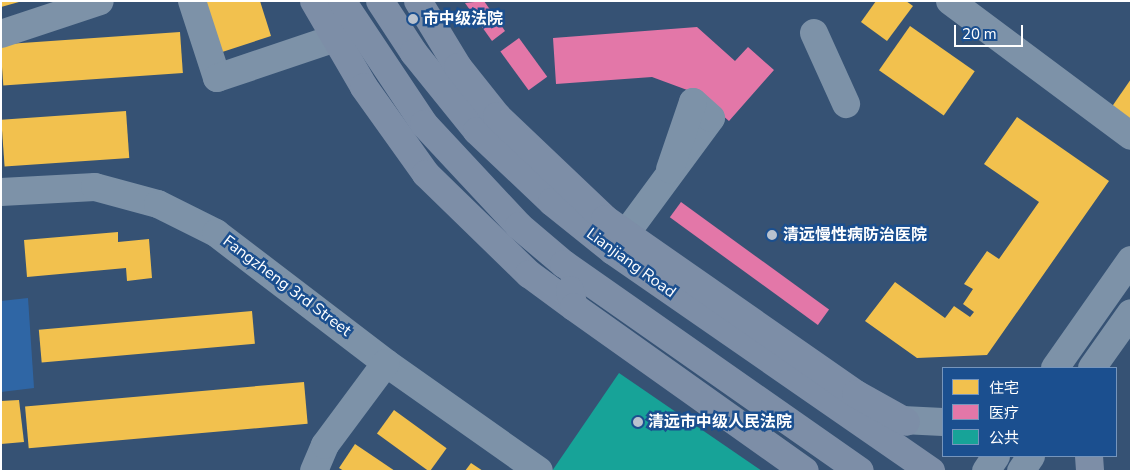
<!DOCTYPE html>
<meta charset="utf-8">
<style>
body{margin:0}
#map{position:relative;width:1132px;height:472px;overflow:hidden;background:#365274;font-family:"Nunito Sans","Noto Sans SC",sans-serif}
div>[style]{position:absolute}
.green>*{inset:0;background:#2f66a5}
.homes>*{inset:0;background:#f2c14e;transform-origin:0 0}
.health>*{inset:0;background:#e377a8;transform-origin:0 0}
.public>*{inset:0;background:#17a398}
.minor>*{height:28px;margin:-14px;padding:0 14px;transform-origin:14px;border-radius:14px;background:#7d92a8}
.major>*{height:28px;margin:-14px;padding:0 14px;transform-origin:14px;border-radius:14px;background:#7d8ea7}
.dots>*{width:14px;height:14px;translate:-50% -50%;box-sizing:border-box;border:2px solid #1b4f8f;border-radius:50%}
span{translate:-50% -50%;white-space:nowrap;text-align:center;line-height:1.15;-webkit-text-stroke:5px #1b4f8f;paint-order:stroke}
.poi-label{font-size:16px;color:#fff;font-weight:700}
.left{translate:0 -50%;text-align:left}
.street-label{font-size:16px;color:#fff}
.frame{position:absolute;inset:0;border:2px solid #fff;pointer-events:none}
.legend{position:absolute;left:942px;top:367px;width:175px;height:90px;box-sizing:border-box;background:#1b4f8f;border:1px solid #7695bc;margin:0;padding:6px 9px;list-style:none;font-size:15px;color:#fff}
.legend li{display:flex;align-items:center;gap:10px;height:25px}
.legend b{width:25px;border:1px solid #7695bc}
.scale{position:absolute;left:954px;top:25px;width:69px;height:22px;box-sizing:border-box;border:2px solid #fff;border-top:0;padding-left:6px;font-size:15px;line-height:18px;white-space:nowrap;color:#fff;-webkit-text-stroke:4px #1b4f8f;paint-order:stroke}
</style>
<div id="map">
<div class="green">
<div style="clip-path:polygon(28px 298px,34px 388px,1px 392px,1px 301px)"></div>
</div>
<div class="homes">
<div style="clip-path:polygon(1px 1px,19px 1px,19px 2px,1px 7px)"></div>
<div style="clip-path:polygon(195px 1px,260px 1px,271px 36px,213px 55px)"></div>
<div style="clip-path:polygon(876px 1px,906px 1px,913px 6px,887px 41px,861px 22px)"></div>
<div style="left:910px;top:26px;width:79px;height:54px;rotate:35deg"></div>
<div style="left:180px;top:32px;width:41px;height:180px;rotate:86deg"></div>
<div style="clip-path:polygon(1131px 79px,1131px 122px,1111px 108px)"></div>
<div style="left:126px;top:111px;width:47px;height:125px;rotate:86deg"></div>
<div style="clip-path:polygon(1017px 117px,1109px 181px,987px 355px,917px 358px,865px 321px,895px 282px,945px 318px,954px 306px,970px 317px,974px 312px,963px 304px,973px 289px,964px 284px,987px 251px,999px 259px,1039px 202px,984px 164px)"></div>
<div style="clip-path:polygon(118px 232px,118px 242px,149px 239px,152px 278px,127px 281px,126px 268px,27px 277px,24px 240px)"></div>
<div style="left:252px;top:311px;width:33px;height:214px;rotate:85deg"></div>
<div style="left:304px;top:382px;width:42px;height:280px;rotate:85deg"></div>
<div style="clip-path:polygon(19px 400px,24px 442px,1px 444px,1px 401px)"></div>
<div style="left:394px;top:410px;width:65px;height:29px;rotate:36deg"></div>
<div style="clip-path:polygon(355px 444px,395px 471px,344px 471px,339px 468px)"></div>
<div style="clip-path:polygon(471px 463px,483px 471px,465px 471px)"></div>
</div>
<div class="health">
<div style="clip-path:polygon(484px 1px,505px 31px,492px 41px,465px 3px)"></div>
<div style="clip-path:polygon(697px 27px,735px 61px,748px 47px,774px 70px,729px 121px,698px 94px,652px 77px,556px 84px,553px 38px)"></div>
<div style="left:519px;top:38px;width:48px;height:23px;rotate:54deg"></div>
<div style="left:681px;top:202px;width:183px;height:19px;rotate:36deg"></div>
</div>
<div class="public">
<div style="clip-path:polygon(619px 373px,762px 471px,552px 471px)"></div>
</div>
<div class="minor">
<div style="left:192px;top:1px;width:81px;rotate:72deg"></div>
<div style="left:217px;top:78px;width:122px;rotate:-18.6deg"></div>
<div style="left:950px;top:1px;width:226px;rotate:36.7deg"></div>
<div style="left:814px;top:33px;width:78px;rotate:65.7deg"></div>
<div style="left:1px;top:34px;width:104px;rotate:-18.4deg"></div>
<div style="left:1px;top:192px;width:94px;rotate:-3deg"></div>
<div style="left:95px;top:187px;width:65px;rotate:15.1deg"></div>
<div style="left:158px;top:204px;width:65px;rotate:26.6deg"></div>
<div style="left:216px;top:233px;width:214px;rotate:37.4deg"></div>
<div style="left:386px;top:363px;width:187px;rotate:35.2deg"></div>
<div style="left:613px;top:251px;width:165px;rotate:-53.6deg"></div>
<div style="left:711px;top:118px;width:24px;rotate:-138deg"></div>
<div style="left:693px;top:102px;width:71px;rotate:108.9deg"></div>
<div style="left:1055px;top:368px;width:132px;rotate:-54.9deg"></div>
<div style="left:1092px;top:368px;width:67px;rotate:-54.7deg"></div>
<div style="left:882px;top:419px;width:61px;rotate:2.8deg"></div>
<div style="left:314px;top:471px;width:28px;rotate:-67deg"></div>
<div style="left:325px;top:445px;width:102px;rotate:-53.4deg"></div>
<div style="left:986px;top:471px;width:18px;rotate:-56deg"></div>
<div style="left:1021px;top:471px;width:18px;rotate:-56deg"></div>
</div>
<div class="major">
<div style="left:314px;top:1px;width:99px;rotate:59.8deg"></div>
<div style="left:364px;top:87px;width:107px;rotate:54.5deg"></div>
<div style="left:426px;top:174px;width:144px;rotate:44.2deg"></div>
<div style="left:529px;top:274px;width:56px;rotate:36.3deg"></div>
<div style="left:342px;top:1px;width:148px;rotate:56.3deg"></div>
<div style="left:424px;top:124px;width:139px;rotate:47deg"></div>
<div style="left:519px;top:226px;width:59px;rotate:40.2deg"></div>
<div style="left:564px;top:264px;width:361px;rotate:35deg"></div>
<div style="left:380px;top:1px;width:62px;rotate:56.8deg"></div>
<div style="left:414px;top:53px;width:100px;rotate:51.1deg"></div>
<div style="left:477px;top:131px;width:103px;rotate:43.4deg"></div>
<div style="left:552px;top:202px;width:78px;rotate:38.8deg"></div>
<div style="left:613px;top:251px;width:387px;rotate:34.7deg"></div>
<div style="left:418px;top:1px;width:77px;rotate:58.8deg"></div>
<div style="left:458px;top:67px;width:63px;rotate:51.5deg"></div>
<div style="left:497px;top:116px;width:149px;rotate:43.6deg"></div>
<div style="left:605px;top:219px;width:306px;rotate:34.9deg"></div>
<div style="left:856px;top:394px;width:57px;rotate:29.2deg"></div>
<div style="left:570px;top:290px;width:17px;rotate:77deg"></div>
<div style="left:574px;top:307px;width:283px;rotate:35.4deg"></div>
<div style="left:1089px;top:456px;width:15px;rotate:86deg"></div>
</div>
<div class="dots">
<div style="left:413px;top:19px;background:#b9c2ce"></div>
<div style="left:772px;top:235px;background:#b9c2ce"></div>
<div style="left:638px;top:422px;background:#b9c2ce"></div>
</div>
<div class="poi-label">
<span class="left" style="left:423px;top:19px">市中级法院</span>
<span class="left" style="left:783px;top:235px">清远慢性病防治医院</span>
<span class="left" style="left:648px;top:422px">清远市中级人民法院</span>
</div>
<div class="street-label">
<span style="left:631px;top:263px;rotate:36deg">Lianjiang Road</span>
<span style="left:287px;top:286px;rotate:37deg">Fangzheng 3rd Street</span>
</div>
<div class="frame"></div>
<ul class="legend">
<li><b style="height:14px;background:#f2c14e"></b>住宅</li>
<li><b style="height:14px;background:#e377a8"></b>医疗</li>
<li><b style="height:14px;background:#17a398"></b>公共</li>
</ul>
<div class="scale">20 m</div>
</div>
